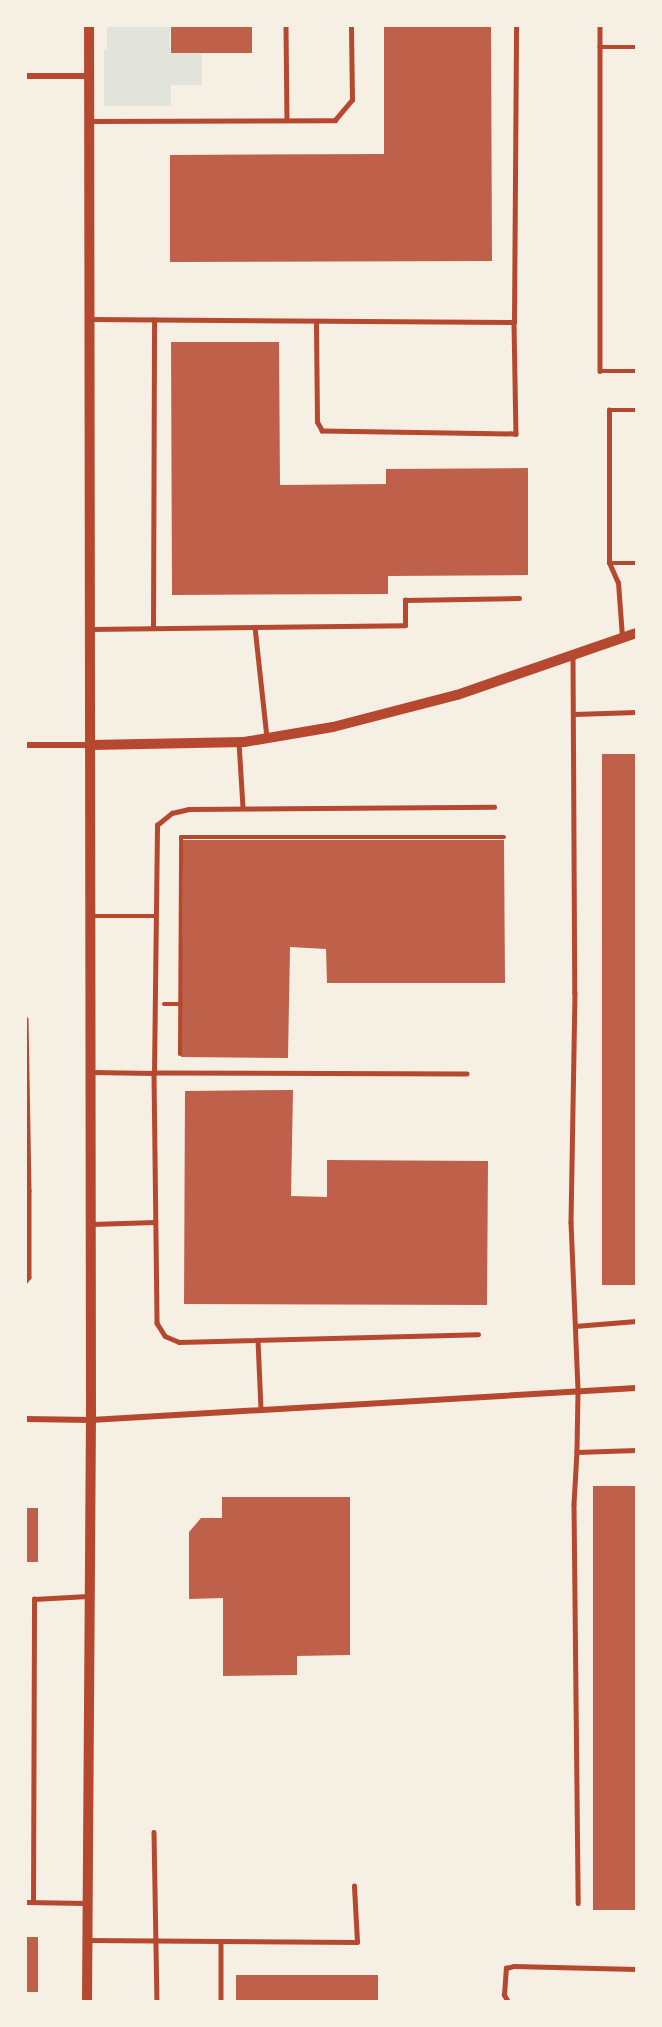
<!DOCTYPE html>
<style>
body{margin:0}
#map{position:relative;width:662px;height:2027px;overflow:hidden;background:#f6efe4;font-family:Arial,sans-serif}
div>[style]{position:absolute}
.green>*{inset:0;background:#e2e4dc}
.building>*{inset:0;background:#bf614a;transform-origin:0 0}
.path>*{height:4px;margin:-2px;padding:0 2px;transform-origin:2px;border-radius:2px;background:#b5482f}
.service>*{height:4.5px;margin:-2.25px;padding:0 2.25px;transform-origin:2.25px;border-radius:2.25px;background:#b5482f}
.minor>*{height:6px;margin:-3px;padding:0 3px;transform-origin:3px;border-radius:3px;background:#b5482f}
.tertiary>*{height:10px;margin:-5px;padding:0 5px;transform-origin:5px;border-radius:5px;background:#b5482f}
span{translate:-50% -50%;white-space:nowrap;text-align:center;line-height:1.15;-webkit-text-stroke:4.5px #f6efe4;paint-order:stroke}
.frame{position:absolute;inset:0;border:27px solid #f6efe4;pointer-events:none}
</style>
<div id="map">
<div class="green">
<div style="clip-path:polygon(107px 26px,170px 26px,170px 53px,202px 53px,202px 85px,171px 85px,171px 106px,104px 106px,104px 50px,107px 50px)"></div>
</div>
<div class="building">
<div style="left:171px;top:26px;width:81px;height:27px"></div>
<div style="clip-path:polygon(384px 26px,491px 26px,492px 261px,170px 262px,170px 155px,384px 154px)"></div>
<div style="clip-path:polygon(171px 342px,279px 342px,280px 485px,386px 484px,386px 469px,528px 468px,528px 575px,388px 576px,388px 594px,172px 595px)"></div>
<div style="left:602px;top:754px;width:34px;height:531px"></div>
<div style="clip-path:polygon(183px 840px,504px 840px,505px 983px,327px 983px,326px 949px,290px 947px,288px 1058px,181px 1057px)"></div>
<div style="clip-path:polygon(293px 1090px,291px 1196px,327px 1197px,327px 1160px,488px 1161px,487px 1305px,184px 1304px,185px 1091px)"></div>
<div style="left:593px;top:1486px;width:43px;height:424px"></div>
<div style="clip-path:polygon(222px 1497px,350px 1497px,350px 1655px,297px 1656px,297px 1675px,223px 1676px,223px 1598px,189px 1599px,189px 1532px,201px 1518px,222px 1518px)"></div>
<div style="left:26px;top:1508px;width:12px;height:54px"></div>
<div style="left:26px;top:1937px;width:12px;height:55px"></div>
<div style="left:236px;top:1975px;width:142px;height:27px"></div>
</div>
<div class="path">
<div style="left:164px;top:1004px;width:17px"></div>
<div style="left:180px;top:1054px;width:217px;rotate:-89.7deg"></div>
<div style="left:181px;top:837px;width:323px"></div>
</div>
<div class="service">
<div style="left:286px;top:26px;width:94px;rotate:89.4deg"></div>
<div style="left:600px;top:26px;width:21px;rotate:90deg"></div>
<div style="left:600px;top:47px;width:36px"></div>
<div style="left:600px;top:47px;width:324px;rotate:90deg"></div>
<div style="left:600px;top:371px;width:36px"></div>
<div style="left:89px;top:121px;width:246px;rotate:-0.2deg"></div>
<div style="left:335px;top:120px;width:26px;rotate:-50deg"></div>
<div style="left:352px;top:100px;width:74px;rotate:-90.8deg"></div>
<div style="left:89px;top:319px;width:425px;rotate:0.4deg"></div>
<div style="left:514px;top:322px;width:112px;rotate:89deg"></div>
<div style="left:516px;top:434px;width:194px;rotate:-179.1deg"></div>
<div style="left:322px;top:431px;width:10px;rotate:-119deg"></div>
<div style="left:317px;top:422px;width:100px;rotate:-90.6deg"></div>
<div style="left:514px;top:322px;width:296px;rotate:-89.6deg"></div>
<div style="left:609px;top:563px;width:27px"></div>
<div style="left:255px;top:627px;width:112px;rotate:83.8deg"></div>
<div style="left:153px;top:628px;width:308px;rotate:-89.8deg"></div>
<div style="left:91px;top:629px;width:314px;rotate:-0.7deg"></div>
<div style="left:405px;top:625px;width:25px;rotate:-90deg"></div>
<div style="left:405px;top:600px;width:114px;rotate:-1deg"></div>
<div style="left:622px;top:637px;width:54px;rotate:-94.2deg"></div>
<div style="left:618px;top:583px;width:22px;rotate:-114deg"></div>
<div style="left:609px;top:563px;width:153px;rotate:-90deg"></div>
<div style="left:609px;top:410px;width:27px"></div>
<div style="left:573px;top:655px;width:338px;rotate:89.7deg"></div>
<div style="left:575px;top:993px;width:229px;rotate:91deg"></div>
<div style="left:571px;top:1222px;width:170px;rotate:87.6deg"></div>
<div style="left:578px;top:1392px;width:60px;rotate:91deg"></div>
<div style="left:577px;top:1452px;width:59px;rotate:-1.9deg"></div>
<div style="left:574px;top:714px;width:62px;rotate:-1.8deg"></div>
<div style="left:239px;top:742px;width:66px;rotate:86.5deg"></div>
<div style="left:91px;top:916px;width:64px"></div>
<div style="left:26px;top:1019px;width:172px;rotate:89deg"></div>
<div style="left:29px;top:1191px;width:86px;rotate:90deg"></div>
<div style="left:29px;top:1277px;width:5px;rotate:127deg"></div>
<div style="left:91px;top:1072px;width:63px;rotate:0.9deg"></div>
<div style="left:154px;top:1073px;width:248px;rotate:-89.3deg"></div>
<div style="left:157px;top:825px;width:19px;rotate:-39deg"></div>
<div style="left:172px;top:813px;width:17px;rotate:-13deg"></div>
<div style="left:189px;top:809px;width:305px;rotate:-0.4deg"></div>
<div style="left:467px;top:1074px;width:313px;rotate:-179.8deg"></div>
<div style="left:154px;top:1073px;width:250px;rotate:89.3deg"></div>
<div style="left:157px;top:1323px;width:15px;rotate:58deg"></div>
<div style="left:165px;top:1336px;width:15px;rotate:23deg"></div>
<div style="left:179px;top:1342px;width:299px;rotate:-1.5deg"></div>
<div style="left:91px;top:1224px;width:64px;rotate:-1.8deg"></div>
<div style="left:575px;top:1326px;width:61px;rotate:-4.7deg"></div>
<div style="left:258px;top:1340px;width:70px;rotate:87.5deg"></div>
<div style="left:577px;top:1452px;width:52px;rotate:93.3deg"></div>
<div style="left:574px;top:1504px;width:399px;rotate:89.4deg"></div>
<div style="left:154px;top:1832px;width:170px;rotate:89deg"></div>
<div style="left:26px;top:1902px;width:60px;rotate:1deg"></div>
<div style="left:33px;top:1902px;width:303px;rotate:-89.8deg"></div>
<div style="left:34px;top:1599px;width:54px;rotate:-3.2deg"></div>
<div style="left:87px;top:1940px;width:270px;rotate:0.4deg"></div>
<div style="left:357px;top:1942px;width:56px;rotate:-93.1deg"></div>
<div style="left:221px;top:1941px;width:61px;rotate:90deg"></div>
<div style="left:508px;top:2002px;width:8px;rotate:-120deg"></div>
<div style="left:504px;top:1995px;width:27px;rotate:-86deg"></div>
<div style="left:506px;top:1968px;width:8px;rotate:-14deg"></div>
<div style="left:514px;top:1966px;width:122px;rotate:1.4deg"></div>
</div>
<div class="minor">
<div style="left:26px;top:76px;width:62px"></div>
<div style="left:26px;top:745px;width:65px"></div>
<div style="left:26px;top:1419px;width:65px;rotate:0.9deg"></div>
<div style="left:91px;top:1420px;width:546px;rotate:-3.36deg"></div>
</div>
<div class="tertiary">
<div style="left:91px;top:745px;width:153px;rotate:-1.1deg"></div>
<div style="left:244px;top:742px;width:90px;rotate:-9.6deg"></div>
<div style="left:333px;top:727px;width:128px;rotate:-14.5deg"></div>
<div style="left:457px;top:695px;width:189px;rotate:-19.1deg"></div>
<div style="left:87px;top:2002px;width:582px;rotate:-89.61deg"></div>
<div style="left:91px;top:1420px;width:1394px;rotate:-90.08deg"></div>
</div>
<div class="frame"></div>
</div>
